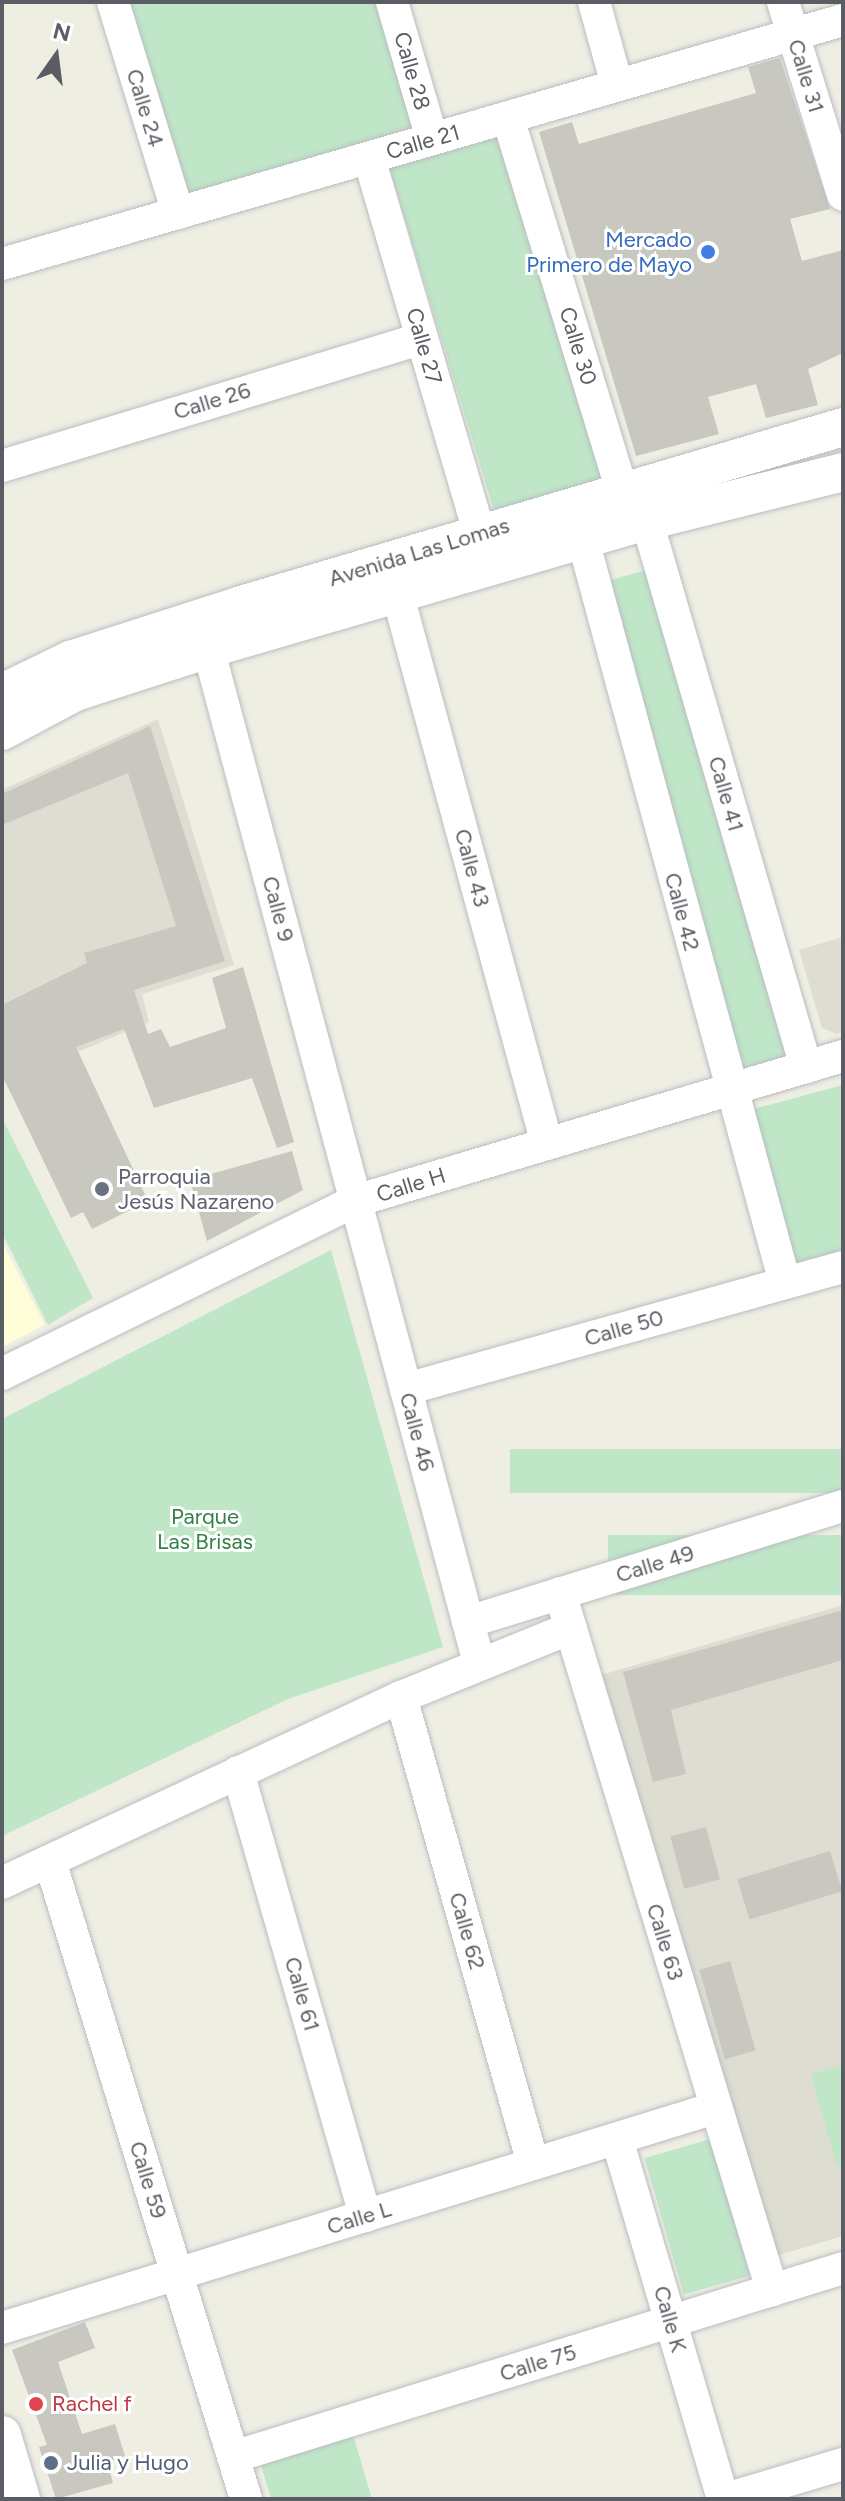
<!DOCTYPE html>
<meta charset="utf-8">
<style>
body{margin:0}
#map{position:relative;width:845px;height:2501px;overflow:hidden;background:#eeeee3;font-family:Figtree,sans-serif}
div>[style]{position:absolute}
.commercial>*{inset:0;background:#fefdd8}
.education>*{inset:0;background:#deddd1}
.green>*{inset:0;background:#bfe6c7;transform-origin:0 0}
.building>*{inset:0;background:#c9c8c0;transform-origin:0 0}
.roads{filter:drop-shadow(0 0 2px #bbbcc2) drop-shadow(0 0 2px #bbbcc2)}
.minor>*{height:32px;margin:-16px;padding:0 16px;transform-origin:16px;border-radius:16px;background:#fff}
.tertiary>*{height:38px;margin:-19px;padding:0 19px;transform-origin:19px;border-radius:19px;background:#fff}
.dots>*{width:22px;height:22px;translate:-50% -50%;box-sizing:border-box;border:4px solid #fff;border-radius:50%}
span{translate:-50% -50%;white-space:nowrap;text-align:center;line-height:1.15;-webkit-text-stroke:6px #fff;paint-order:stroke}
.street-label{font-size:22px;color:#5b5d64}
.shop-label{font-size:22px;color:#366cbe}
.right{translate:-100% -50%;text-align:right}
.worship-label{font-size:22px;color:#5b616d}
.left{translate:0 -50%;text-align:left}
.park-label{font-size:22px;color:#348247}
.health-label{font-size:22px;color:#be3a42}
.service-label{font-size:22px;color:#4e5e75}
.frame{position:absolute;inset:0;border:4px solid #5b5d64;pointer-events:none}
.north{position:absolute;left:16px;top:16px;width:80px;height:80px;-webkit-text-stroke:6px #fff;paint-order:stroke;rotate:14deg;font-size:22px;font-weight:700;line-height:32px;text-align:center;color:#5b5d64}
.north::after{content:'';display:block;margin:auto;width:28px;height:36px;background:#5b5d64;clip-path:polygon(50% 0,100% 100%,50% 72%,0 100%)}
</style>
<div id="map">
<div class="commercial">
<div style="clip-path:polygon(2px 1242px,45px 1325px,2px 1347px)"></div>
</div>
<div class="education">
<div style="clip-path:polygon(158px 719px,234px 965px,142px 994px,149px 1022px,2px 1084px,2px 790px)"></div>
<div style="clip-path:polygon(843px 937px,843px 1032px,837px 1034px,822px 1028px,799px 950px)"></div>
<div style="clip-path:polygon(843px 1605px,843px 2236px,772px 2257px,601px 1675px)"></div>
</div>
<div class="green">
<div style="clip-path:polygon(127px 2px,383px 2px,420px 128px,184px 196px)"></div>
<div style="left:498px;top:130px;width:369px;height:115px;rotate:73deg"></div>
<div style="left:653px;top:568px;width:506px;height:53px;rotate:74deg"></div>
<div style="clip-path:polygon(843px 1085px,843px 1256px,794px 1270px,750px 1110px)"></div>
<div style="clip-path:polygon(2px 1118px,93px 1298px,48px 1325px,2px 1233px)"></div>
<div style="clip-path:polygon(331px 1250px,443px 1647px,288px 1699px,2px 1836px,2px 1419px)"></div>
<div style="left:843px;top:1449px;width:44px;height:333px;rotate:90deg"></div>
<div style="left:843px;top:1535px;width:60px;height:235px;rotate:90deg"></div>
<div style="clip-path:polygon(843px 2065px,843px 2165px,837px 2167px,811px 2074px)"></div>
<div style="left:711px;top:2139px;width:142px;height:69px;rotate:74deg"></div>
<div style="clip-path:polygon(353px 2435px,372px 2499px,271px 2499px,260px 2462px)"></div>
</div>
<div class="building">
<div style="clip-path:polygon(780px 58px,830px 209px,790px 219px,802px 261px,843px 250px,843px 353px,808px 369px,818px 405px,766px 418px,756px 384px,708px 397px,719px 434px,636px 456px,539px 132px,572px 122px,579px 144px,756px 93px,748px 67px)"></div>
<div style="clip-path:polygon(150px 726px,225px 961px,134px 990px,148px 1034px,161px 1029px,170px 1047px,226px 1028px,212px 978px,243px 967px,294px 1142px,277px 1148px,252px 1078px,154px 1108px,124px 1029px,76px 1047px,148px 1201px,92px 1229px,83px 1212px,71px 1218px,2px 1075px,2px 1005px,87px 963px,84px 953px,176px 926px,128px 773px,2px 825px,2px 794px)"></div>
<div style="clip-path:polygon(292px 1151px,303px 1190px,207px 1241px,190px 1180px)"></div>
<div style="clip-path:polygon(843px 1610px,843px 1660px,671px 1710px,686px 1774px,653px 1782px,623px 1672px)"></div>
<div style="left:706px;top:1827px;width:54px;height:37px;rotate:75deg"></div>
<div style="left:830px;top:1851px;width:42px;height:97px;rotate:73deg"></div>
<div style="left:730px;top:1961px;width:93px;height:32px;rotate:74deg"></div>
<div style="clip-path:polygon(85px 2322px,95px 2348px,58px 2362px,82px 2434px,115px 2424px,125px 2456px,107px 2462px,113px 2483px,56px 2499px,39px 2447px,47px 2445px,12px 2350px)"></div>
</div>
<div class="roads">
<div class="minor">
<div style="left:113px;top:2px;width:221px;rotate:72.9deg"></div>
<div style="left:392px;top:2px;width:143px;rotate:73.7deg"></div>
<div style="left:594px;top:2px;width:86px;rotate:74.5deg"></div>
<div style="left:783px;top:2px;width:202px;rotate:72.7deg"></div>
<div style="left:508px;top:118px;width:390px;rotate:73deg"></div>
<div style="left:622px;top:491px;width:39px;rotate:50deg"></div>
<div style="left:647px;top:521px;width:569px;rotate:73.76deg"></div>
<div style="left:369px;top:158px;width:393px;rotate:73.6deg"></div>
<div style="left:2px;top:264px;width:876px;rotate:-16.18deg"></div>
<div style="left:2px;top:466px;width:439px;rotate:-16.9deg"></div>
<div style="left:583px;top:540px;width:770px;rotate:74.79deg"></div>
<div style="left:397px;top:592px;width:572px;rotate:74.8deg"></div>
<div style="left:202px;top:625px;width:1074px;rotate:75.06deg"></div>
<div style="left:2px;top:1374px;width:393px;rotate:-26.1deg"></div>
<div style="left:355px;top:1201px;width:509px;rotate:-16.55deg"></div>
<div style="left:406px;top:1389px;width:454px;rotate:-15.6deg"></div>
<div style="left:560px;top:1593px;width:729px;rotate:73.08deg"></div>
<div style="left:468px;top:1622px;width:393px;rotate:-17.2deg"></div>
<div style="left:401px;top:1697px;width:485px;rotate:74.2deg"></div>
<div style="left:238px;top:1772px;width:462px;rotate:74deg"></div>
<div style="left:50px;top:1861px;width:667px;rotate:72.92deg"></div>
<div style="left:2px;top:1883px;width:440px;rotate:-25deg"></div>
<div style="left:401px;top:1697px;width:183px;rotate:-22.1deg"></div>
<div style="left:617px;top:2139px;width:375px;rotate:73.6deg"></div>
<div style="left:2px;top:2328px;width:746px;rotate:-17.15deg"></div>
<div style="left:233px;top:2457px;width:639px;rotate:-17.21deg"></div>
<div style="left:726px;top:2499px;width:122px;rotate:-16.7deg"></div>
</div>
<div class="tertiary">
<div style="left:2px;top:693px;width:76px;rotate:-25.9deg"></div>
<div style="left:70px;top:660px;width:180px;rotate:-17.8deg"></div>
<div style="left:241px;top:605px;width:628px;rotate:-16.47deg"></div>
<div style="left:2px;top:731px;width:83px;rotate:-28.1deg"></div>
<div style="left:75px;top:692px;width:140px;rotate:-17.9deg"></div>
<div style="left:208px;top:649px;width:457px;rotate:-16.3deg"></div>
<div style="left:647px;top:521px;width:202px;rotate:-14deg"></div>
<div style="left:2px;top:2435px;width:67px;rotate:73.5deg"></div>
</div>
</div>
<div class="dots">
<div style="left:708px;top:252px;background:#3f7fe0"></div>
<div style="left:102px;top:1189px;background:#6b7280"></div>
<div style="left:36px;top:2404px;background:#e0444e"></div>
<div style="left:51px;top:2463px;background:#5c6f8a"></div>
</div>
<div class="street-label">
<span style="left:412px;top:71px;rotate:74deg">Calle 28</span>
<span style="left:806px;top:76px;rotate:73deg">Calle 31</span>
<span style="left:145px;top:108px;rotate:73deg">Calle 24</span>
<span style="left:423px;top:142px;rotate:-16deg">Calle 21</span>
<span style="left:424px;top:346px;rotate:74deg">Calle 27</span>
<span style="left:578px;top:346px;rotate:73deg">Calle 30</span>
<span style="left:212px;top:401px;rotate:-17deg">Calle 26</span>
<span style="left:419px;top:552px;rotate:-17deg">Avenida Las Lomas</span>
<span style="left:726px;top:794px;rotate:74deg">Calle 41</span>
<span style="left:472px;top:868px;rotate:75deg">Calle 43</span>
<span style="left:278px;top:909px;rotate:75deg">Calle 9</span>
<span style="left:682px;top:912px;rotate:75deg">Calle 42</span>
<span style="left:411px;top:1185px;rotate:-17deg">Calle H</span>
<span style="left:624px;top:1328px;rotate:-16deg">Calle 50</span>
<span style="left:417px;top:1432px;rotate:75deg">Calle 46</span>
<span style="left:655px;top:1564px;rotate:-17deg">Calle 49</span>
<span style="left:467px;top:1931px;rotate:74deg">Calle 62</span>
<span style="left:665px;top:1942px;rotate:73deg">Calle 63</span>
<span style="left:302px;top:1994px;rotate:74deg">Calle 61</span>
<span style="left:148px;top:2180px;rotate:73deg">Calle 59</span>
<span style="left:359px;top:2218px;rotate:-17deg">Calle L</span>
<span style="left:670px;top:2319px;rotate:74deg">Calle K</span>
<span style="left:538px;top:2363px;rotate:-17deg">Calle 75</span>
</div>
<div class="shop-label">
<span class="right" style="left:692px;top:252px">Mercado<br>Primero de Mayo</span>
</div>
<div class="worship-label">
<span class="left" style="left:118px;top:1189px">Parroquia<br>Jesús Nazareno</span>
</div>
<div class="park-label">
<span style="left:205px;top:1529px">Parque<br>Las Brisas</span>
</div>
<div class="health-label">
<span class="left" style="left:52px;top:2404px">Rachel f</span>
</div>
<div class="service-label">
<span class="left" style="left:67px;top:2463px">Julia y Hugo</span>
</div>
<div class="frame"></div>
<div class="north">N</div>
</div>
